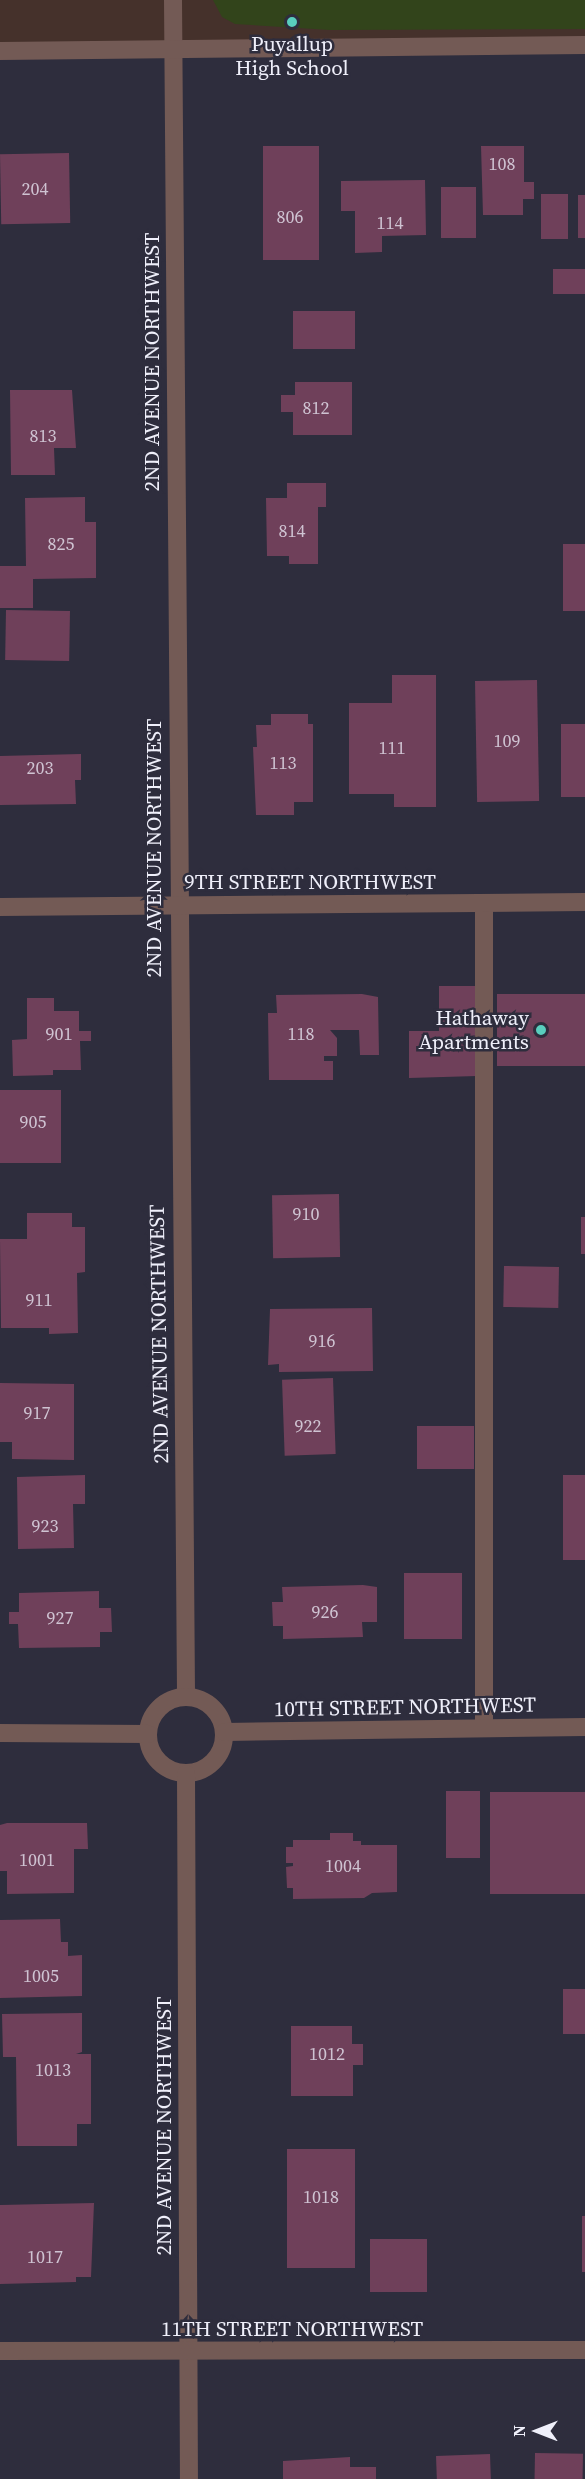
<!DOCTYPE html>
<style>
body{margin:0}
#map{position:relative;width:585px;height:2479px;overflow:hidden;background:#2e2d3d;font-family:"Source Serif 4",serif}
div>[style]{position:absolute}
.education>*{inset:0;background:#45312b;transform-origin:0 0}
.green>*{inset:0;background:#32441b}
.building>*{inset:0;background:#6f405a;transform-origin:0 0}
.minor>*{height:18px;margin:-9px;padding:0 9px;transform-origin:9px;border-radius:9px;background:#735a55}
.minor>.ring{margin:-9px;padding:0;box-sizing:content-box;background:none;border:18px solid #735a55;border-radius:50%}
.dots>*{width:16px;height:16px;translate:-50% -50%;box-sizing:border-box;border:3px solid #2e2d3d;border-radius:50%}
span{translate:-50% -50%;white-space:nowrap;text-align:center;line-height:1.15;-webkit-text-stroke:5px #2e2d3d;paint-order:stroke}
.number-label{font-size:18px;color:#cfc3d2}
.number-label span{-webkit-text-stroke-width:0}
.poi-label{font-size:21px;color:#efeffa}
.right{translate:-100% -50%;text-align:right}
.street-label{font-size:21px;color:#efeffa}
.north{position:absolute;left:507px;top:2401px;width:60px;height:60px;-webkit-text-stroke:4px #2e2d3d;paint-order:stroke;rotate:270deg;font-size:16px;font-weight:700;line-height:24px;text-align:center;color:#efeffa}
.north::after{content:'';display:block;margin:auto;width:21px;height:27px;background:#efeffa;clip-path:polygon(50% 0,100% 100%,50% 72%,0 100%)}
</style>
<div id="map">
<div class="education">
<div style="left:0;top:0;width:585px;height:51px"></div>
</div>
<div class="green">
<div style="clip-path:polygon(213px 0,585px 0,585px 29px,330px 30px,235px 24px,222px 17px)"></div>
</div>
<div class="building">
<div style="left:263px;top:146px;width:56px;height:114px"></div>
<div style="clip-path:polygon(481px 146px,524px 146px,524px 182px,534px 182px,534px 199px,523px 199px,523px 215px,483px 215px)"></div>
<div style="left:69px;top:153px;width:70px;height:69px;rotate:89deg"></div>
<div style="clip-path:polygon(425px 180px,426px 235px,382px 236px,382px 252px,355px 253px,355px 211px,341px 211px,341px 181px)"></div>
<div style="left:441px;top:187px;width:35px;height:51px"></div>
<div style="left:541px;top:194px;width:27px;height:45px"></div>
<div style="left:578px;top:195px;width:7px;height:43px"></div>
<div style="left:553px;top:269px;width:32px;height:25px"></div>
<div style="left:293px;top:311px;width:62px;height:38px"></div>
<div style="clip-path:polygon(295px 382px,352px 382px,352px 435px,293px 435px,293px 412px,281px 412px,281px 395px,295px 395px)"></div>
<div style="clip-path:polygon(10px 390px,72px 390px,76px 448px,54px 448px,55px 475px,11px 475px)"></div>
<div style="clip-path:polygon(287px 483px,326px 483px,326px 507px,318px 507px,318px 564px,289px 564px,289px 556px,267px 556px,266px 498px,287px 498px)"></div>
<div style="clip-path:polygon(85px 497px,85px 522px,96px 522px,96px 578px,33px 579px,33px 608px,0 608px,0 566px,26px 566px,25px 498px)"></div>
<div style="left:563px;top:544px;width:22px;height:67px"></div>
<div style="left:6px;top:610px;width:64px;height:50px;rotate:1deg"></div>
<div style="clip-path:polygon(392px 675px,436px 675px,436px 807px,394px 807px,394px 794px,349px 794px,349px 703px,392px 703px)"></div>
<div style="left:537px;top:680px;width:121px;height:62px;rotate:89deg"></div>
<div style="clip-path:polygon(271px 714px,308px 714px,308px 724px,313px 724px,313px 802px,294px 802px,294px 815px,256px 815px,253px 747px,257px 747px,256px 725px,271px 725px)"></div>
<div style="left:561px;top:724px;width:24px;height:73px"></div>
<div style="clip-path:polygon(81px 754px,81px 780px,75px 780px,76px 804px,0 805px,0 756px)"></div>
<div style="clip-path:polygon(439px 986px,477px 986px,477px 1076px,409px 1078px,409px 1031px,439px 1031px)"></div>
<div style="clip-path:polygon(362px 994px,378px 997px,379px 1055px,360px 1055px,359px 1030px,330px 1030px,337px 1038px,337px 1056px,324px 1056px,324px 1061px,333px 1061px,333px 1080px,269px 1080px,268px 1013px,277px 1013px,276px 995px)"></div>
<div style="left:585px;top:994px;width:72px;height:88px;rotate:90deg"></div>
<div style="clip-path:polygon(27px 998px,54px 998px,54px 1011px,79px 1011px,79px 1031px,91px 1031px,91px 1041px,80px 1041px,81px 1070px,53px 1070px,53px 1075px,13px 1076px,12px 1040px,27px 1039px)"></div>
<div style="left:0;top:1090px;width:61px;height:73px"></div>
<div style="left:339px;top:1194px;width:63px;height:67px;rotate:89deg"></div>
<div style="clip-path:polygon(27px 1213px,72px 1213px,72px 1227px,85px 1227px,85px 1272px,77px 1273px,78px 1333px,49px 1334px,49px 1328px,1px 1328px,0 1239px,27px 1239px)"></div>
<div style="left:581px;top:1217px;width:4px;height:37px"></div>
<div style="left:504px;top:1266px;width:55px;height:41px;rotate:1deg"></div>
<div style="clip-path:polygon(372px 1308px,373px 1371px,279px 1372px,279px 1364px,268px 1365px,270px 1309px)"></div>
<div style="left:333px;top:1378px;width:76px;height:51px;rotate:88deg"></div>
<div style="clip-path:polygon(0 1383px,74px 1384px,74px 1460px,12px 1459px,12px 1442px,0 1442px)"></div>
<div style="left:417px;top:1426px;width:57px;height:43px"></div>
<div style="clip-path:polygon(85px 1475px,85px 1504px,73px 1504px,74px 1548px,18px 1549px,17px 1477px)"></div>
<div style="left:563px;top:1475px;width:22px;height:85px"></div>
<div style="left:404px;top:1573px;width:58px;height:66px"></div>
<div style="clip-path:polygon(363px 1585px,377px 1587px,377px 1622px,362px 1622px,363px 1637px,283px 1639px,283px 1626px,273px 1626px,272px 1602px,283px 1602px,282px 1587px)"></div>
<div style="clip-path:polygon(99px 1591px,99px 1608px,111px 1608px,112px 1632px,100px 1632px,100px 1647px,19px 1648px,18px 1624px,9px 1624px,9px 1612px,19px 1612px,19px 1593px)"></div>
<div style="left:446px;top:1791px;width:34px;height:67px"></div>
<div style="left:490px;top:1792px;width:95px;height:102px"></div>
<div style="clip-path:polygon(7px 1823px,87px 1823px,88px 1849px,74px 1849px,74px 1893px,7px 1894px,7px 1871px,0 1871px,0 1825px)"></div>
<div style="clip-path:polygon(330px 1833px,353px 1833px,353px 1841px,361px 1841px,361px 1845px,397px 1845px,397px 1892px,372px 1893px,364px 1898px,293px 1899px,293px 1888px,287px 1888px,286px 1867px,293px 1866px,293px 1863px,286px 1863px,286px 1847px,293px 1847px,293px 1840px,330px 1840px)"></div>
<div style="clip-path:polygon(60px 1919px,61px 1942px,68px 1942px,68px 1956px,82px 1955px,82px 1996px,0 1998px,0 1920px)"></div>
<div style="left:563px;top:1989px;width:22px;height:45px"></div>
<div style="clip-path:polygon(82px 2013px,82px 2052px,76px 2054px,91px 2054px,91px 2124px,77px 2124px,77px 2146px,17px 2146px,16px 2057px,3px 2057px,2px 2014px)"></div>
<div style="clip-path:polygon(291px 2026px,352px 2026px,352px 2044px,363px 2044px,363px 2065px,353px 2065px,353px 2096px,291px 2096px)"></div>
<div style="left:287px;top:2149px;width:68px;height:119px"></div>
<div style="clip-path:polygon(94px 2203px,91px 2277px,76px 2277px,76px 2282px,0 2284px,0 2205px)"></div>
<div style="left:582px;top:2216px;width:3px;height:56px"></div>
<div style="left:370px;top:2239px;width:57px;height:53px"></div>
<div style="left:535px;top:2453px;width:48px;height:26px;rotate:1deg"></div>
<div style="left:490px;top:2454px;width:25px;height:54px;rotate:88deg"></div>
<div style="clip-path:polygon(350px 2457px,350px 2467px,376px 2467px,376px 2479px,283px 2479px,283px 2461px)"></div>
</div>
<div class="minor">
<div style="left:173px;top:0;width:1696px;rotate:89.56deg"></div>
<div style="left:0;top:51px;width:585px;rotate:-0.59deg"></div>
<div style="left:484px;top:903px;width:825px;rotate:90deg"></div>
<div style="left:0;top:907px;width:585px;rotate:-0.49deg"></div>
<div class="ring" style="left:148px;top:1697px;width:58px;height:58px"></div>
<div style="left:225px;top:1732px;width:360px;rotate:-0.8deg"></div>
<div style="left:0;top:1733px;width:148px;rotate:0.4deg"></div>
<div style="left:186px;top:1774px;width:705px;rotate:89.76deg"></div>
<div style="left:0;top:2351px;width:585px;rotate:-0.1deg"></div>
</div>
<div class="dots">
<div style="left:292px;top:22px;background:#59cebe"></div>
<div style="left:541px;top:1030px;background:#59cebe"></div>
</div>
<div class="number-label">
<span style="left:502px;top:164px">108</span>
<span style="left:35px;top:189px">204</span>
<span style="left:290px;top:217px">806</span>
<span style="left:390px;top:223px">114</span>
<span style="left:316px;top:408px">812</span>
<span style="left:43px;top:436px">813</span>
<span style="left:292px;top:531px">814</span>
<span style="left:61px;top:544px">825</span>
<span style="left:507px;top:741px">109</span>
<span style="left:392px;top:748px">111</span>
<span style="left:283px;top:763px">113</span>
<span style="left:40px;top:768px">203</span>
<span style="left:59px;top:1034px">901</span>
<span style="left:301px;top:1034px">118</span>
<span style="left:33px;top:1122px">905</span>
<span style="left:306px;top:1214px">910</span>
<span style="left:39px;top:1300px">911</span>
<span style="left:322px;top:1341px">916</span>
<span style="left:37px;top:1413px">917</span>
<span style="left:308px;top:1426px">922</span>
<span style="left:45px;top:1526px">923</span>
<span style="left:325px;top:1612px">926</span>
<span style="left:60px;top:1618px">927</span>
<span style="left:37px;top:1860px">1001</span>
<span style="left:343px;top:1866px">1004</span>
<span style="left:41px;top:1976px">1005</span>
<span style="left:327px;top:2054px">1012</span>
<span style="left:53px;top:2070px">1013</span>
<span style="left:321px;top:2197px">1018</span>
<span style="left:45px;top:2257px">1017</span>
</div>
<div class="poi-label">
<span style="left:292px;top:56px">Puyallup<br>High School</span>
<span class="right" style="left:529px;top:1030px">Hathaway<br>Apartments</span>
</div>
<div class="street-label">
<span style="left:152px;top:362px;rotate:-90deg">2ND AVENUE NORTHWEST</span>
<span style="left:154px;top:848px;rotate:-90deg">2ND AVENUE NORTHWEST</span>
<span style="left:310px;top:882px">9TH STREET NORTHWEST</span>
<span style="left:159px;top:1334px;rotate:-91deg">2ND AVENUE NORTHWEST</span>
<span style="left:405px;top:1707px;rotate:-1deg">10TH STREET NORTHWEST</span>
<span style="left:164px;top:2126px;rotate:-90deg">2ND AVENUE NORTHWEST</span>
<span style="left:292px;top:2329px">11TH STREET NORTHWEST</span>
</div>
<div class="north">N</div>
</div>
